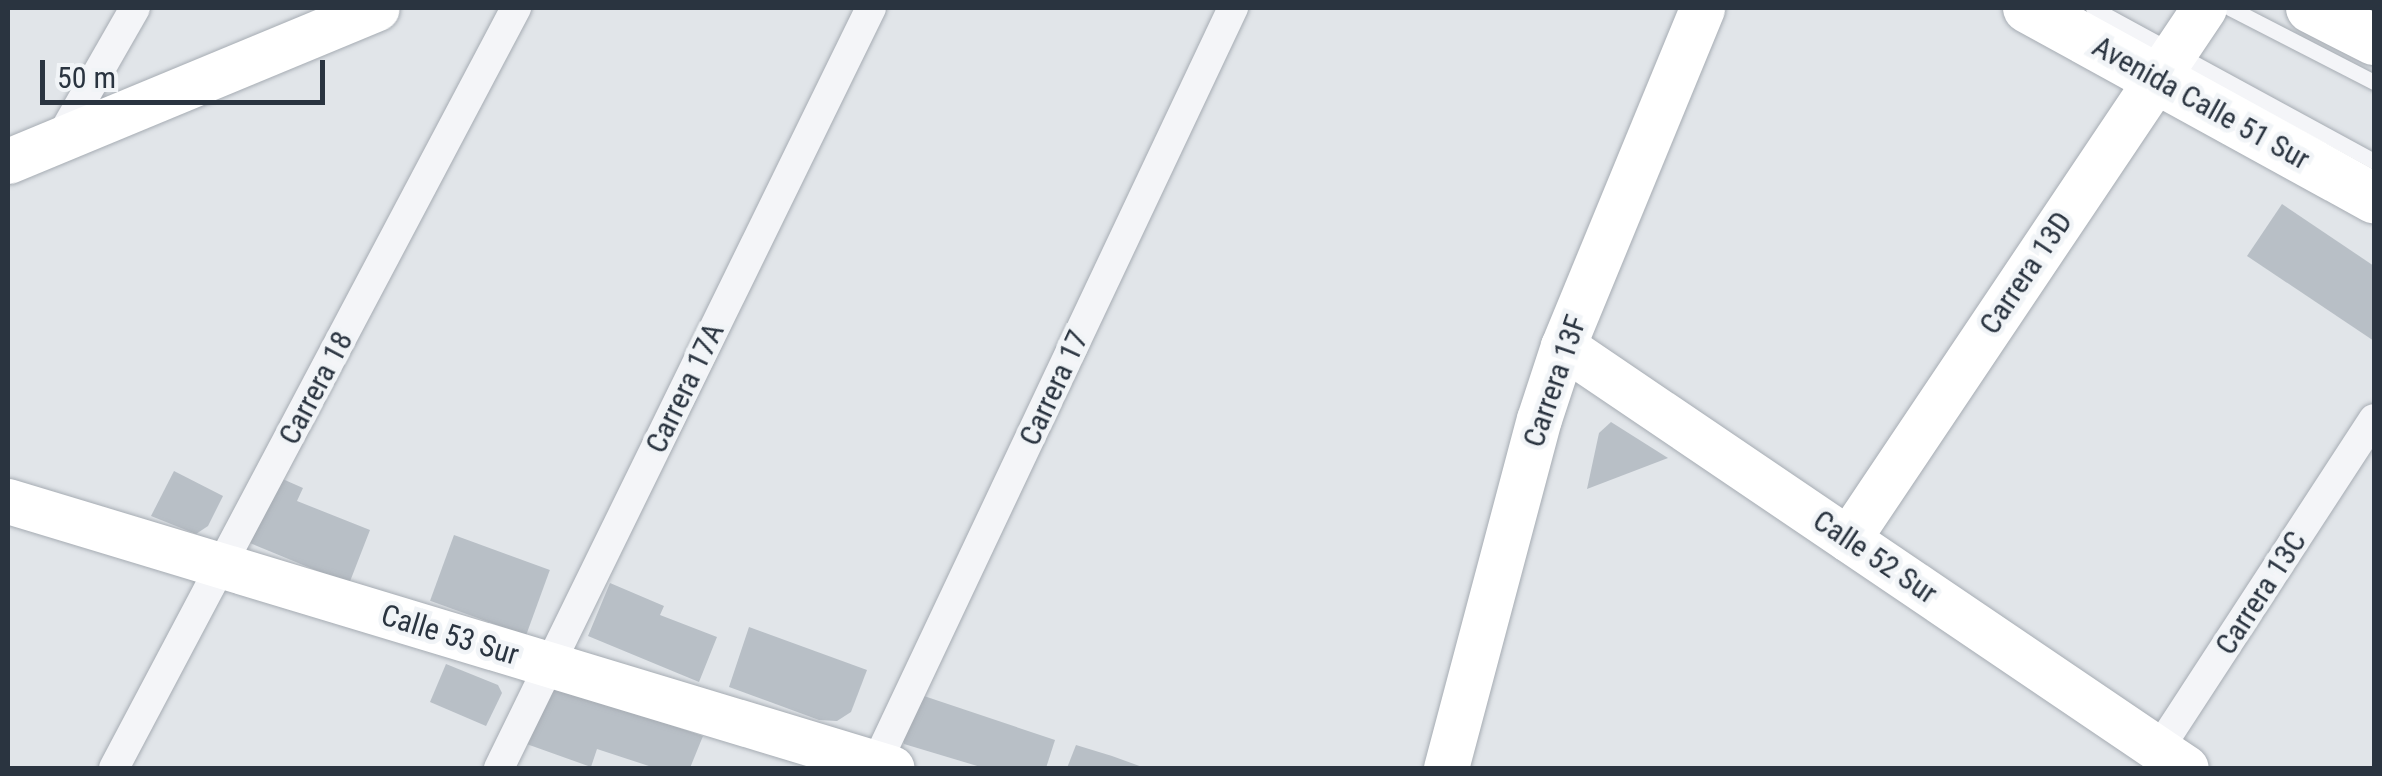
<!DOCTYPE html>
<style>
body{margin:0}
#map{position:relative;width:2382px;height:776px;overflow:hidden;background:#e1e5e9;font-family:"Roboto Condensed",sans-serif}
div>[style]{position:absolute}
.building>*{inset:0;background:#b8bfc6;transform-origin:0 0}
.roads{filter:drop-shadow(0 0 2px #a6acb3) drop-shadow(0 0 2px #a6acb3)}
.lane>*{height:15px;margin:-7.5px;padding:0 7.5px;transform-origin:7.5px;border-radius:7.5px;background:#f4f5f8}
.street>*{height:30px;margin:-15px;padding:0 15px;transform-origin:15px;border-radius:15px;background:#f4f5f8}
.secondary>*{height:45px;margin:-22.5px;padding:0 22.5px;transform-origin:22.5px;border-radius:22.5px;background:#fff}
.primary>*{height:50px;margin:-25px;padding:0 25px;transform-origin:25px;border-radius:25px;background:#fff}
span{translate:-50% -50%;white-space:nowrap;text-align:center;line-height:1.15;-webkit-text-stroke:9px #f1f4f7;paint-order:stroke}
.street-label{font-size:30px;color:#2a3440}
.frame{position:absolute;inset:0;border:10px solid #2a3440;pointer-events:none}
.scale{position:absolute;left:40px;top:60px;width:285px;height:45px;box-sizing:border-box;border:5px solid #2a3440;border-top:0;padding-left:12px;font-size:30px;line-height:35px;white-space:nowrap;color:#2a3440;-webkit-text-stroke:8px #f1f4f7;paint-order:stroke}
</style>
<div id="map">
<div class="building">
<div style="clip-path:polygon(2282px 204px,2374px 266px,2374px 341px,2247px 256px)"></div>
<div style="clip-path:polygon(1611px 422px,1668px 458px,1587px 489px,1599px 433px)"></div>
<div style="clip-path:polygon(174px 471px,223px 496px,208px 526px,196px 534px,151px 516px)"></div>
<div style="clip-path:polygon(278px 477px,303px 488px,297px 501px,370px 530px,349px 584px,250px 543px)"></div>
<div style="left:454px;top:535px;width:102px;height:70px;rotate:20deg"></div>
<div style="clip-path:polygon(610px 583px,664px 606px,660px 615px,717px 637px,699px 682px,588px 636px)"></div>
<div style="clip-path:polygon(749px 627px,867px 670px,851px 712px,837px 721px,819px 720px,729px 687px)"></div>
<div style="clip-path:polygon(446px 664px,498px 685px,502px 693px,486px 726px,430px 702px)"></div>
<div style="clip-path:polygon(544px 682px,703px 736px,690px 768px,655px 768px,597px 749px,591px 767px,521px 742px)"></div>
<div style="clip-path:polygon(915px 693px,1055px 740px,1046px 768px,984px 768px,904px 744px,901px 732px)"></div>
<div style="clip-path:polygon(1076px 745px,1112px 756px,1145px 768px,1067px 768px)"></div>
</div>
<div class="roads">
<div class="lane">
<div style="left:2093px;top:8px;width:320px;rotate:28.6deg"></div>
<div style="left:2230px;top:8px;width:162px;rotate:27.2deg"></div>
</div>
<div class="street">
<div style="left:60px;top:139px;width:151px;rotate:-60.2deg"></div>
<div style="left:2158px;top:750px;width:395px;rotate:-56.9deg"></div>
<div style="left:114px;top:768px;width:860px;rotate:-62.12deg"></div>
<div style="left:499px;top:768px;width:846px;rotate:-63.92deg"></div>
<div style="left:874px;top:768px;width:841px;rotate:-64.72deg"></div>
</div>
<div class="secondary">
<div style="left:8px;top:161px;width:399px;rotate:-22.5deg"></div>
<div style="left:1563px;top:346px;width:752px;rotate:34.11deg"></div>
<div style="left:8px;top:501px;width:923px;rotate:16.81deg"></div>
<div style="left:1848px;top:539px;width:639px;rotate:-56.16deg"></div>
<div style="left:1446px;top:768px;width:361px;rotate:-75.1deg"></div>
<div style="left:1539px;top:419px;width:77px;rotate:-71.8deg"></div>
<div style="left:1563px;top:346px;width:365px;rotate:-67.6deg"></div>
</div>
<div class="primary">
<div style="left:2028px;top:8px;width:395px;rotate:28.8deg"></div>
<div style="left:2311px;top:8px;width:71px;rotate:26.9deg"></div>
</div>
</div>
<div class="street-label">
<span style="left:2201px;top:103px;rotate:29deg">Avenida Calle 51 Sur</span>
<span style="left:2026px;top:273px;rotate:-56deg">Carrera 13D</span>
<span style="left:1555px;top:381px;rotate:-71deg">Carrera 13F</span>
<span style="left:316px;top:388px;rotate:-62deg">Carrera 18</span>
<span style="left:685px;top:388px;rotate:-64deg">Carrera 17A</span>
<span style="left:1054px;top:388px;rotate:-65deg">Carrera 17</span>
<span style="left:1875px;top:557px;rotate:34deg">Calle 52 Sur</span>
<span style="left:2261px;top:593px;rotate:-57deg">Carrera 13C</span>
<span style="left:450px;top:635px;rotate:17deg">Calle 53 Sur</span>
</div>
<div class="frame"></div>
<div class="scale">50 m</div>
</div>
